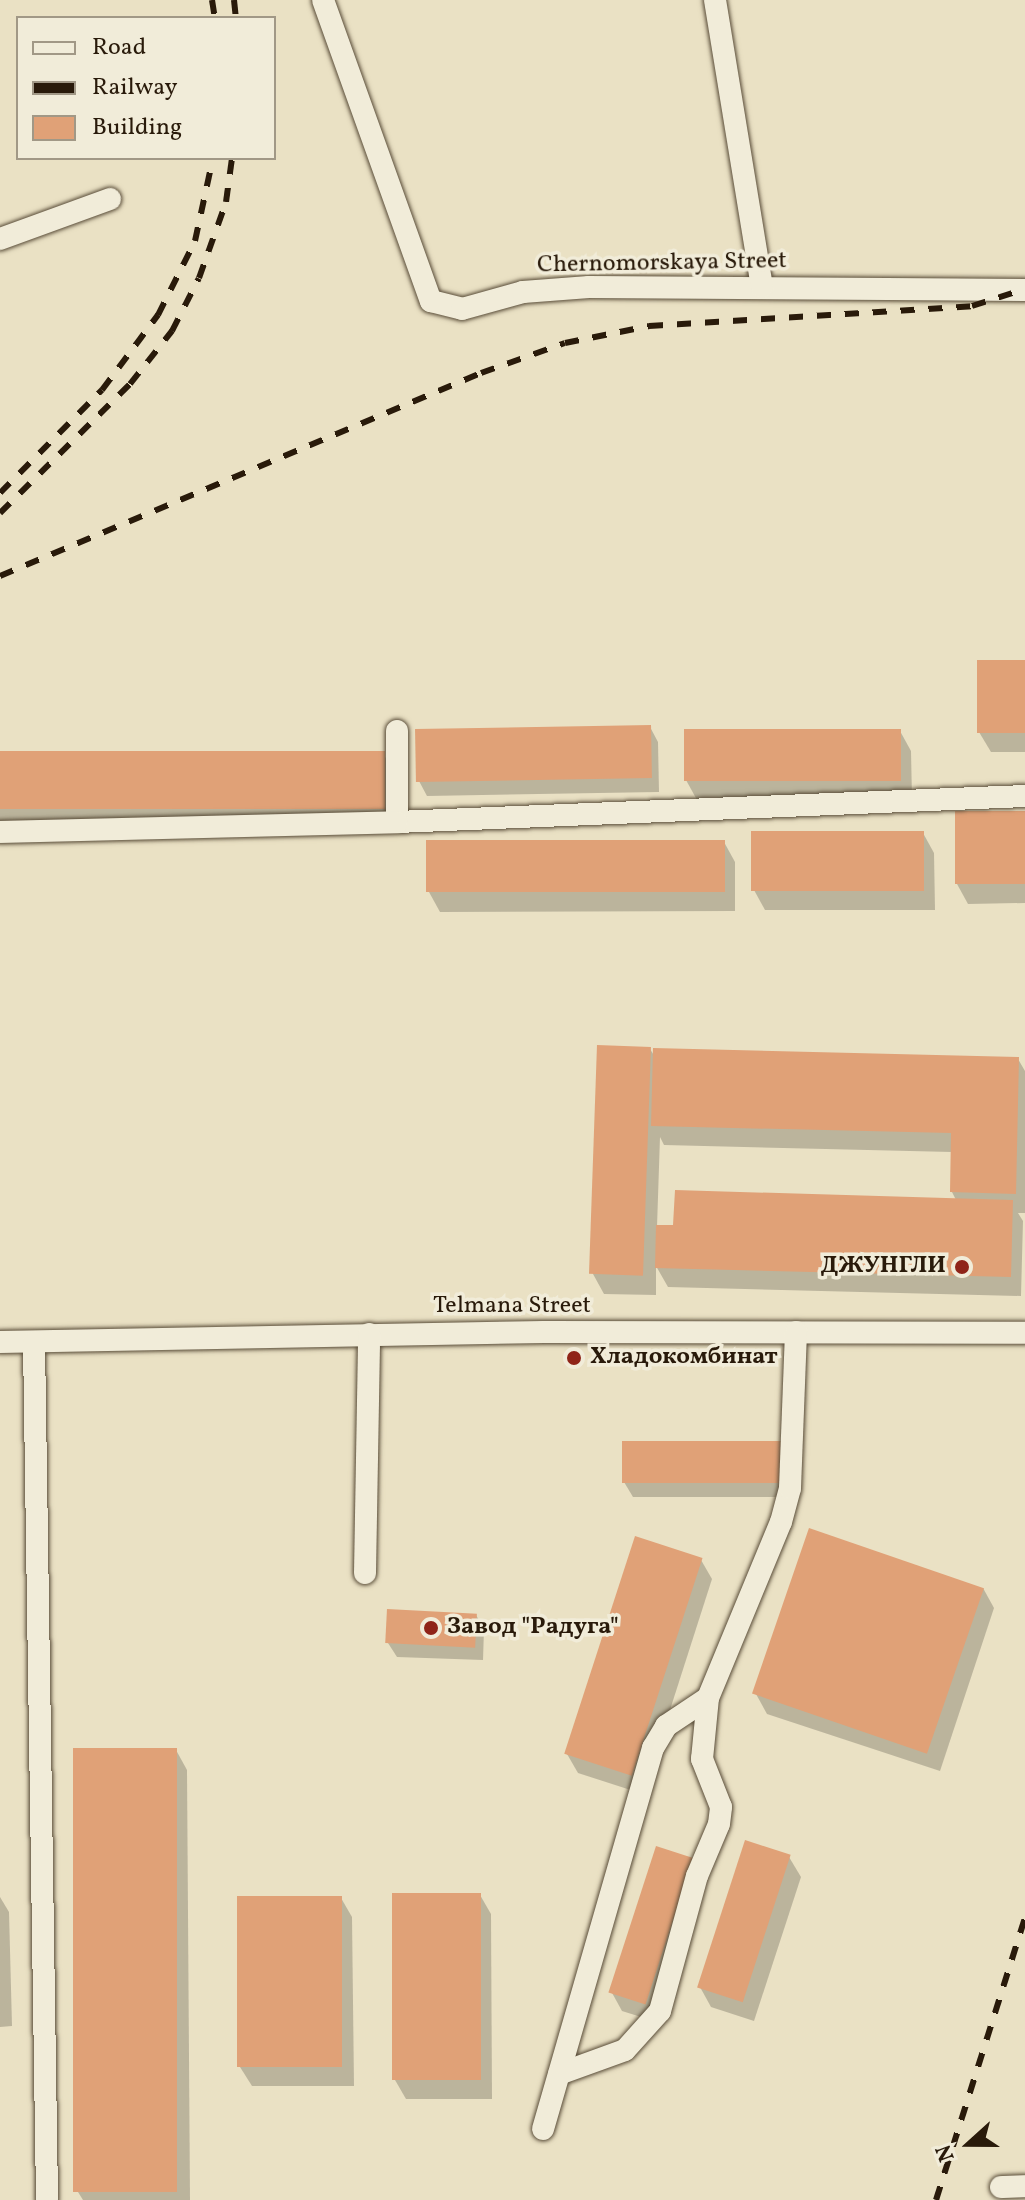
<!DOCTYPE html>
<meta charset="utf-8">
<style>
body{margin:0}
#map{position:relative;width:1025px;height:2200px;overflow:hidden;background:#eae1c4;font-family:Vollkorn,serif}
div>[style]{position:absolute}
.shadow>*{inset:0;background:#0003}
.building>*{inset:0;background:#e0a177;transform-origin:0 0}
.roads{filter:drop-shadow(0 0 2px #594c38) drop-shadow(0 0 2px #594c38)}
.minor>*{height:22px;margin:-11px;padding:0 11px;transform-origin:11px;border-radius:11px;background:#f1ecd9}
.rail>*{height:6px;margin-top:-3px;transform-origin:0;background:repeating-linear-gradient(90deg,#291a0a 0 14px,transparent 0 28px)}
.dots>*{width:22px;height:22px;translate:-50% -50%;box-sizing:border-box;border:4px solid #f1ecd9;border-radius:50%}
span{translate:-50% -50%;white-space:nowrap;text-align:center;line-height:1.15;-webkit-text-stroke:7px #f1ecd9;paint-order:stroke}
.street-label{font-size:24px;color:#291a0a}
.poi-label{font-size:24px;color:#291a0a;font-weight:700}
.right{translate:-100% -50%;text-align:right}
.left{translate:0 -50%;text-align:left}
.legend{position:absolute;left:16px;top:16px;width:260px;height:144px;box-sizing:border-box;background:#f1ecd9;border:2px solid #a19886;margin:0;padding:10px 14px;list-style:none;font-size:24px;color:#291a0a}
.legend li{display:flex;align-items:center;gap:16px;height:40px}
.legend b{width:40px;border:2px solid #a19886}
.north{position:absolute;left:929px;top:2104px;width:80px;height:80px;-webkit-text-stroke:6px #f1ecd9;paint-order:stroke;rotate:249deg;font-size:22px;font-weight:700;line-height:32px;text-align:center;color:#291a0a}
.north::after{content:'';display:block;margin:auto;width:28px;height:36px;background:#291a0a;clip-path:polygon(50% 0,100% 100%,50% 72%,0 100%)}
</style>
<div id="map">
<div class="shadow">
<div style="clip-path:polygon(1025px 662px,1025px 752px,991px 752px,979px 732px)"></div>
<div style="clip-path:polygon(650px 727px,658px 742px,659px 792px,427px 796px,419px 781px)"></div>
<div style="clip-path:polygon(900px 731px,911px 751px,912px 799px,697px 800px,686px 780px)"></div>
<div style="clip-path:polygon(0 753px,384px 755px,392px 769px,393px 825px,0 823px)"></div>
<div style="clip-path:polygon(1025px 813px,1025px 903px,968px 904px,957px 884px)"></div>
<div style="clip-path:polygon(923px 833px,934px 853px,935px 910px,765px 910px,754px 890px)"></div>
<div style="clip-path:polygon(724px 842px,735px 862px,735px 911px,440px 912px,429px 892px)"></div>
<div style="clip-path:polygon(evenodd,650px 1049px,655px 1057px,1018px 1059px,1025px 1071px,1025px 1213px,1018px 1213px,1023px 1221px,1021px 1296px,668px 1287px,656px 1266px,656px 1295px,604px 1294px,593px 1274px,650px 1049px,660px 1137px,664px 1145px,952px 1152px,952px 1192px,956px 1200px,657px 1227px,660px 1137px)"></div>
<div style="clip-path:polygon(781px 1443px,790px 1497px,633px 1497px,624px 1482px)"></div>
<div style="clip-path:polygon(701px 1560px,712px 1579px,643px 1794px,578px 1773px,567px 1754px)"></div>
<div style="clip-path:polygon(983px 1588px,994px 1608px,940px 1771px,767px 1714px,756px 1694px)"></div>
<div style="clip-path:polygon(476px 1615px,484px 1629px,483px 1660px,397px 1657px,388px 1643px)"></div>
<div style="clip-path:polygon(176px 1750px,187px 1770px,190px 2200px,83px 2200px,78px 2192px)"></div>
<div style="clip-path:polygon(789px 1857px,801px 1877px,754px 2021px,711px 2007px,700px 1987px)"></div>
<div style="clip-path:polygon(692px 1860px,657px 2022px,622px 2011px,611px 1991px)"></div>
<div style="clip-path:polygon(480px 1895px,491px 1914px,492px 2099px,406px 2099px,395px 2080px)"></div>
<div style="clip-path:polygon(0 1897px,9px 1912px,12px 2026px,0 2027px)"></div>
<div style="clip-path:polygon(341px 1898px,352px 1917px,354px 2086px,252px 2086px,240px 2067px)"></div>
</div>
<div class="building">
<div style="left:977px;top:660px;width:48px;height:73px"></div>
<div style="left:651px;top:725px;width:53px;height:236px;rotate:89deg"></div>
<div style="left:684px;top:729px;width:217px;height:52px"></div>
<div style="left:0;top:751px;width:385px;height:58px"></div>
<div style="left:1025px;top:811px;width:73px;height:70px;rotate:90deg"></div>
<div style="left:924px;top:831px;width:60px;height:173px;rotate:90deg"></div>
<div style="left:725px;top:840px;width:52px;height:299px;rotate:90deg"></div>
<div style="left:597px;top:1045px;width:54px;height:229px;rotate:2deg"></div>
<div style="clip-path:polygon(653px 1048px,1019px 1057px,1016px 1194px,950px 1192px,951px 1133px,651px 1126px)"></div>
<div style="clip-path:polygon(675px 1190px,1013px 1200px,1011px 1277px,655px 1268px,656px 1225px,673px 1225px)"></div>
<div style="left:622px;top:1441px;width:160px;height:42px"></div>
<div style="left:809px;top:1528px;width:185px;height:175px;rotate:19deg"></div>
<div style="left:635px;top:1536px;width:71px;height:229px;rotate:18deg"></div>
<div style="left:387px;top:1609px;width:90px;height:34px;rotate:3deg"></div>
<div style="left:177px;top:1748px;width:444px;height:104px;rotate:90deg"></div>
<div style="left:745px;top:1840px;width:48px;height:155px;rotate:18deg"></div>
<div style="left:656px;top:1846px;width:39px;height:154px;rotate:18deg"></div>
<div style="left:392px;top:1893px;width:89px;height:187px"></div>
<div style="left:237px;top:1896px;width:105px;height:171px"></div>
</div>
<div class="roads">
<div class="minor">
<div style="left:323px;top:0;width:320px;rotate:70.3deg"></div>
<div style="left:431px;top:301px;width:32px;rotate:14deg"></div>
<div style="left:462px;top:309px;width:63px;rotate:-15.6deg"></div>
<div style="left:523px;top:292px;width:66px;rotate:-4.3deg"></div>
<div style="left:589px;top:287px;width:436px;rotate:0.4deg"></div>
<div style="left:715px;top:0;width:291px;rotate:80.7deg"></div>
<div style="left:0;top:239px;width:117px;rotate:-20deg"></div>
<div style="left:397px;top:731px;width:91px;rotate:90deg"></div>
<div style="left:397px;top:822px;width:629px;rotate:-2.37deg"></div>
<div style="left:0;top:832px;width:397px;rotate:-1.4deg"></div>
<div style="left:0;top:1342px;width:544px;rotate:-1.05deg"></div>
<div style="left:544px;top:1332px;width:481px;rotate:0.1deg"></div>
<div style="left:34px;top:1342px;width:858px;rotate:89.13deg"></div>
<div style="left:365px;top:1573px;width:239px;rotate:-89deg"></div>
<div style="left:559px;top:2074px;width:70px;rotate:-20deg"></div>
<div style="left:625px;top:2050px;width:52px;rotate:-48.1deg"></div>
<div style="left:660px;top:2011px;width:140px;rotate:-74.7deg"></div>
<div style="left:697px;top:1876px;width:56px;rotate:-67.1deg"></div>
<div style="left:719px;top:1824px;width:17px;rotate:-83deg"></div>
<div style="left:721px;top:1807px;width:52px;rotate:-111.6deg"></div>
<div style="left:702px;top:1759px;width:61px;rotate:-84.4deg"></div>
<div style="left:543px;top:2129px;width:397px;rotate:-73.9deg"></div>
<div style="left:653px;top:1748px;width:26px;rotate:-59deg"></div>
<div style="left:666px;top:1726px;width:50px;rotate:-33.7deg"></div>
<div style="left:708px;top:1698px;width:191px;rotate:-67.5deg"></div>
<div style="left:781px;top:1522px;width:35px;rotate:-75deg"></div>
<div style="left:790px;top:1488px;width:156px;rotate:-87.8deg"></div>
<div style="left:1001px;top:2187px;width:24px;rotate:-2deg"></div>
</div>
</div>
<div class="rail">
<div style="left:212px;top:0;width:18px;rotate:81deg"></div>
<div style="left:234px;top:0;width:18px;rotate:84deg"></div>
<div style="left:0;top:493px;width:145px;rotate:-45.3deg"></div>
<div style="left:102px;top:390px;width:94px;rotate:-53.3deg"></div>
<div style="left:158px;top:315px;width:83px;rotate:-63.4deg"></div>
<div style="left:195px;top:241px;width:85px;rotate:-77.8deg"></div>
<div style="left:0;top:513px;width:183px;rotate:-44.8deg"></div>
<div style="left:130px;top:384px;width:68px;rotate:-51.6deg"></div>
<div style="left:172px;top:331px;width:59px;rotate:-63deg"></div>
<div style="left:199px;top:278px;width:81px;rotate:-70.4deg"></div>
<div style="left:226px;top:202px;width:44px;rotate:-82.2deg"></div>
<div style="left:0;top:576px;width:522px;rotate:-22.88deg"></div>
<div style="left:481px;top:373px;width:89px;rotate:-19.7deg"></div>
<div style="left:565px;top:343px;width:86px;rotate:-11.4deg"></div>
<div style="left:649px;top:326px;width:324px;rotate:-3.5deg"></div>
<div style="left:972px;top:306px;width:56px;rotate:-17.8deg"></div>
<div style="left:936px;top:2200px;width:297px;rotate:-72.5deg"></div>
</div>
<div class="dots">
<div style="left:962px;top:1267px;background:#8f2418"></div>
<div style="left:574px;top:1358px;background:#8f2418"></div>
<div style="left:431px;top:1628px;background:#8f2418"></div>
</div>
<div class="street-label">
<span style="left:662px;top:264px;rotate:-1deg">Chernomorskaya Street</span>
<span style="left:512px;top:1307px">Telmana Street</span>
</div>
<div class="poi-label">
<span class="right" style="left:946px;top:1267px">ДЖУНГЛИ</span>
<span class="left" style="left:590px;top:1358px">Хладокомбинат</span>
<span class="left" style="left:447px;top:1628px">Завод "Радуга"</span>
</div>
<ul class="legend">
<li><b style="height:10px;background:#f1ecd9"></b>Road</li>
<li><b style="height:10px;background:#291a0a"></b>Railway</li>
<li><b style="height:22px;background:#e0a177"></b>Building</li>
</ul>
<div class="north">N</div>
</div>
